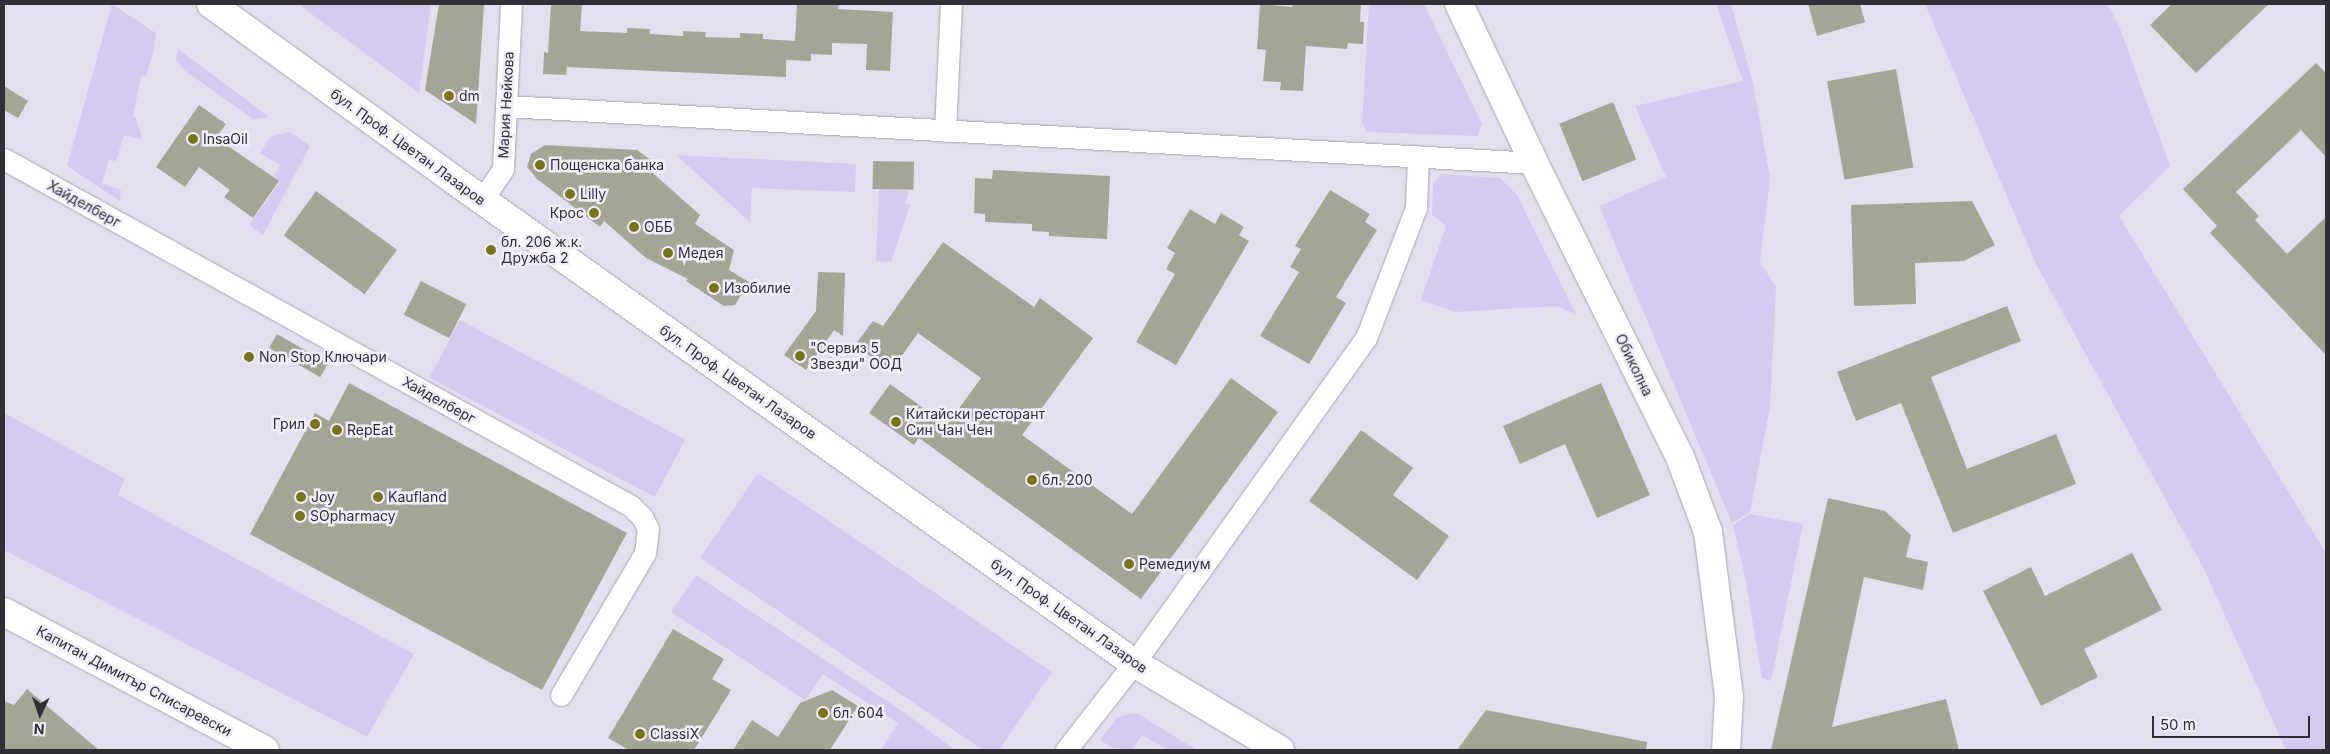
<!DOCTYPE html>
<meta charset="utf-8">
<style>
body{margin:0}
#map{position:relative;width:2330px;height:754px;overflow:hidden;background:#e4dfef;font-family:Inter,sans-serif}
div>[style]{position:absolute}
.green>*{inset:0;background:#d6c9f0;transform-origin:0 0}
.building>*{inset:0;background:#a5a595;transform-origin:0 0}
.roads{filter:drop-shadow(0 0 1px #a8a3b2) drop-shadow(0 0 1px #a8a3b2)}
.street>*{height:21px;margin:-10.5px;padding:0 10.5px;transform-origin:10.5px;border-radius:10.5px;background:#fff}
.secondary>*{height:28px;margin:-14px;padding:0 14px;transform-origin:14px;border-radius:14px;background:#fff}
.dots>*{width:14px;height:14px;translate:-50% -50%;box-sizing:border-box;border:2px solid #f2edfd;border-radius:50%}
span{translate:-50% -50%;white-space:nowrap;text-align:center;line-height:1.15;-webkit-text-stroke:5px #f2edfd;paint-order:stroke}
.poi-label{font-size:14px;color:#312f35}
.left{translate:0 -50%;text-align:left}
.right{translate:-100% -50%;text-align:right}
.street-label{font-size:14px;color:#312f35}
.frame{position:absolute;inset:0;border:5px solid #312f35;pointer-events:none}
.north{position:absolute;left:15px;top:689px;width:50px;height:50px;-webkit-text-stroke:4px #f2edfd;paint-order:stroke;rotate:183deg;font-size:14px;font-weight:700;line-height:20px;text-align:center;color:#312f35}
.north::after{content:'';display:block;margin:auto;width:18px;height:22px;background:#312f35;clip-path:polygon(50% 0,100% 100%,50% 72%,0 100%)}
.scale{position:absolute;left:2152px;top:716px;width:158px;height:22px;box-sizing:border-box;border:2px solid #312f35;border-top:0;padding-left:6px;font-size:15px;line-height:18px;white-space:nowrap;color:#312f35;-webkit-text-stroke:4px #f2edfd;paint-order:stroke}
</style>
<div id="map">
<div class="green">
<div style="clip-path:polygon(112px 4px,156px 33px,153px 53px,146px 76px,141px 76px,133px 116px,136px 118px,142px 137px,139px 139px,124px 135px,116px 161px,109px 160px,102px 183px,121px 190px,120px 201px,67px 166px)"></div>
<div style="clip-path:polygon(298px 4px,431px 4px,419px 93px)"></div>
<div style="clip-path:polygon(1369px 4px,1424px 4px,1482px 124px,1477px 136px,1367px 132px,1362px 122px)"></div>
<div style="clip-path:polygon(1716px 4px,1731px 4px,1753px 83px,1770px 178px,1760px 262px,1776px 287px,1770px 407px,1750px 512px,1732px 523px,1599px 206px,1666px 177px,1635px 106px,1743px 81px)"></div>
<div style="clip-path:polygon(1925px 4px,2107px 4px,2118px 23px,2170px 166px,2119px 216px,2326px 553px,2326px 750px,2286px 750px,2204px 569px,2036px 264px)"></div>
<div style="clip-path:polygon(178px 49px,269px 117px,253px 119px,185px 71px,176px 59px)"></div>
<div style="clip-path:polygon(290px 132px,310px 146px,263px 235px,249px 225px,280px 182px,274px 176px,280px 165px,260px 153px,271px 136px)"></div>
<div style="clip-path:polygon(676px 155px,856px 164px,855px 192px,752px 188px,750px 222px)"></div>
<div style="clip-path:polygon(1442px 174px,1500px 178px,1517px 195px,1576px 315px,1557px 306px,1455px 312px,1421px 300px,1446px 226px,1432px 215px,1433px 183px)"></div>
<div style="clip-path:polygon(879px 189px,909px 191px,905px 204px,910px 205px,891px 262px,876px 261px)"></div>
<div style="left:460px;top:320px;width:255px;height:65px;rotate:28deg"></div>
<div style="clip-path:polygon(4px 413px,125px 479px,118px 495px,414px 654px,367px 737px,4px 550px)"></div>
<div style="clip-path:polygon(758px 473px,1052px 672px,999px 750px,983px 750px,700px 558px)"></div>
<div style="clip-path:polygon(1750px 514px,1803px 524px,1771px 681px,1762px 678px,1746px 582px,1733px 525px)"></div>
<div style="clip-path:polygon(696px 575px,905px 713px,955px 750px,881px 750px,898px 723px,823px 674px,805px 700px,671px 612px)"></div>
<div style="clip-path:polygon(1128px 714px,1138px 714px,1197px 750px,1168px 750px,1142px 735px,1132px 750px,1113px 748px,1100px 740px,1117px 718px)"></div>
</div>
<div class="building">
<div style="clip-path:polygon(439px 4px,484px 4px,476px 124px,425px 90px)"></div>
<div style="clip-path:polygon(551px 4px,582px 4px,580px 31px,627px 33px,627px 28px,650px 29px,650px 34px,683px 36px,683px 31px,706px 32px,705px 37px,740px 38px,740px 33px,763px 34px,763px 39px,795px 41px,797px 4px,839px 4px,838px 9px,893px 12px,890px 71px,866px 70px,867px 44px,832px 43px,832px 55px,811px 54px,811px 61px,786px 60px,786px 77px,567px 67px,566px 75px,543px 74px,544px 52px,548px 53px)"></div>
<div style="clip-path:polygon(1260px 4px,1292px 7px,1293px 4px,1361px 4px,1360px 22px,1364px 22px,1363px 44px,1348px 43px,1347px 49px,1306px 46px,1303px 91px,1280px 90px,1281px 82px,1263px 81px,1266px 50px,1257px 49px)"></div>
<div style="clip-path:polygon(1808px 4px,1860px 4px,1865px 22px,1817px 36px)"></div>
<div style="clip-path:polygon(2172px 4px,2269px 4px,2196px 73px,2150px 25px)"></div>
<div style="clip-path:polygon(2316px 63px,2326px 73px,2326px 157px,2301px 130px,2236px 192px,2259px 216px,2255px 220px,2287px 254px,2326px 217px,2326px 355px,2210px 233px,2217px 226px,2183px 189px)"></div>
<div style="left:1896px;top:69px;width:100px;height:70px;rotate:80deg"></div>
<div style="clip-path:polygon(4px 86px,28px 101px,18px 118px,4px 110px)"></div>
<div style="left:1613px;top:102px;width:62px;height:58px;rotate:68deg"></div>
<div style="clip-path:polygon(199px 105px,226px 124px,216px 138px,279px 181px,253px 218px,224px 197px,230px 190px,199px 167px,185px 187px,156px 167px)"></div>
<div style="clip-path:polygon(545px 145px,637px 150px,651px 160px,646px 167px,700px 215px,695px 224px,734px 250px,729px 270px,749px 282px,735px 305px,724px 306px,686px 281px,688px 279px,646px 258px,604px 221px,600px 227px,537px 179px,527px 167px,531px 154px)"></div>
<div style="left:873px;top:161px;width:41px;height:28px;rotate:1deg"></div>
<div style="clip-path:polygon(993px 170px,1110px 176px,1107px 239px,1049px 236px,1049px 232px,1032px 231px,1032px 224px,985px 222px,985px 214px,974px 213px,975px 178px,992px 179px)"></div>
<div style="clip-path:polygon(1330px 190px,1370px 214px,1365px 222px,1377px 230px,1336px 297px,1346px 303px,1309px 364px,1260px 336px,1299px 272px,1290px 267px,1301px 249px,1295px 246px)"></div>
<div style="left:316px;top:191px;width:100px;height:55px;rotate:36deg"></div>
<div style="clip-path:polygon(1972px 201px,1995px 245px,1964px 261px,1915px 263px,1916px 304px,1854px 306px,1851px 205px)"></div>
<div style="clip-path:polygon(1190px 209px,1215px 224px,1221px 213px,1244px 227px,1239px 235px,1249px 241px,1176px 365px,1136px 342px,1175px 274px,1166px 269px,1175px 253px,1167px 248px)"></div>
<div style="clip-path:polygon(943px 242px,1034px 307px,1040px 298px,1093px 338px,1022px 435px,1132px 514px,1231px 378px,1278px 412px,1141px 599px,919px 438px,914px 445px,869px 413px,890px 384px,947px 425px,981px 378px,918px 333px,891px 371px,855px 345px,873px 321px,883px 326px)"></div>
<div style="clip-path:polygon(818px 272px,845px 273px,843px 336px,834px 330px,806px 370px,784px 355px,816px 311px)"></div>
<div style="left:421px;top:281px;width:51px;height:38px;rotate:27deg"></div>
<div style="clip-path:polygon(2007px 306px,2021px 341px,1931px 377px,1967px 469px,2056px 434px,2076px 484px,1953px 533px,1901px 403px,1856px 421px,1837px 372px)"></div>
<div style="left:277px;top:334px;width:59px;height:16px;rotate:30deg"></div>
<div style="clip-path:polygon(349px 383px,627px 533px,542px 690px,250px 534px,315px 413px,329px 421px)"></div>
<div style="clip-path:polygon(1601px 383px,1650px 495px,1597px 518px,1565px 444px,1520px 464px,1503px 426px)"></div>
<div style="clip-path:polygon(1361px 430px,1413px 468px,1393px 495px,1449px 536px,1417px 580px,1309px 501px)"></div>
<div style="clip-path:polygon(1828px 498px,1885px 511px,1911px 535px,1906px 557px,1928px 562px,1923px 590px,1864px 577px,1832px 727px,1946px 699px,1959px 750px,1771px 750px)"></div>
<div style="clip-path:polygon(2132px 553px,2162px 610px,2084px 649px,2098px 677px,2041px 706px,1983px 591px,2031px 567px,2045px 596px)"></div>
<div style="clip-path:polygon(673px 629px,724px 659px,712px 679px,731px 690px,694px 750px,629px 750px,608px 738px)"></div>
<div style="clip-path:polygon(27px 689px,99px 750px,4px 750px,4px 701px,14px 705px)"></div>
<div style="clip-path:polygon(832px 690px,858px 706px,830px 750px,733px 750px,752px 720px,778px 737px,800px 703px)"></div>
<div style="clip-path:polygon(1486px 710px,1647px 742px,1646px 750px,1457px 750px)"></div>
</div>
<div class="roads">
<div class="street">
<div style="left:506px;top:106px;width:1030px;rotate:3.17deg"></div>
<div style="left:945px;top:131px;width:127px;rotate:-87.3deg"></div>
<div style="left:4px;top:159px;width:717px;rotate:28.96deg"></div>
<div style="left:631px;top:506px;width:16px;rotate:45deg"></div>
<div style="left:642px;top:517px;width:13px;rotate:63deg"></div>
<div style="left:648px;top:529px;width:24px;rotate:97deg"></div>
<div style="left:645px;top:553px;width:165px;rotate:120.6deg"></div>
<div style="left:482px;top:200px;width:37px;rotate:-56deg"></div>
<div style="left:503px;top:169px;width:165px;rotate:-87.2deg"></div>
<div style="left:1066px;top:750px;width:110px;rotate:-52deg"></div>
<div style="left:1134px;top:663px;width:399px;rotate:-54.5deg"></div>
<div style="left:1366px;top:338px;width:139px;rotate:-69deg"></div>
<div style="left:1416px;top:208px;width:52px;rotate:-87.8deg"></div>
</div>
<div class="secondary">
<div style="left:211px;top:4px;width:300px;rotate:35.9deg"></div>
<div style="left:454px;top:180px;width:834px;rotate:35.39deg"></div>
<div style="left:1134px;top:663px;width:170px;rotate:30.8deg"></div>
<div style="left:1459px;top:4px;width:176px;rotate:64.7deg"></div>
<div style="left:1534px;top:163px;width:328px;rotate:63.6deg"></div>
<div style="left:1680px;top:457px;width:80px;rotate:69.5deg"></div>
<div style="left:1708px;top:532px;width:166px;rotate:82.7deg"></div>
<div style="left:1729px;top:697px;width:53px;rotate:93.2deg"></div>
<div style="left:4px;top:612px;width:295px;rotate:27.9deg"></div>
</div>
</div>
<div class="dots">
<div style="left:449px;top:96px;background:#777519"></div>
<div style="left:193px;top:139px;background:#777519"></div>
<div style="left:540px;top:165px;background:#777519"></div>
<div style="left:570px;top:194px;background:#777519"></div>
<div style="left:594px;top:213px;background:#777519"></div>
<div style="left:634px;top:227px;background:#777519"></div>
<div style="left:491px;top:250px;background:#777519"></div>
<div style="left:668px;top:253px;background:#777519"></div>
<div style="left:714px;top:288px;background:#777519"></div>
<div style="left:800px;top:356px;background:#777519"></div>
<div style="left:249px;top:357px;background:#777519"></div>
<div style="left:896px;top:422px;background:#777519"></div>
<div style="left:315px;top:424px;background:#777519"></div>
<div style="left:337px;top:430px;background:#777519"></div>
<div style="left:1032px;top:480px;background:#777519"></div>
<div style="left:301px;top:497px;background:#777519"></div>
<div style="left:378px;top:497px;background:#777519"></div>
<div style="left:300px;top:516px;background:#777519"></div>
<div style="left:1129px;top:564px;background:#777519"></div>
<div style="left:823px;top:713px;background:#777519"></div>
<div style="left:640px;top:734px;background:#777519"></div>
</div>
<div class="poi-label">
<span class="left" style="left:459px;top:96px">dm</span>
<span class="left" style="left:203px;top:139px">InsaOil</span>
<span class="left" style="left:550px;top:165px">Пощенска банка</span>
<span class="left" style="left:580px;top:194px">Lilly</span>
<span class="right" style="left:584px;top:213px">Крос</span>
<span class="left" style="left:644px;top:227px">ОББ</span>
<span class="left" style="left:501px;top:250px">бл. 206 ж.к.<br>Дружба 2</span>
<span class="left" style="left:678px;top:253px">Медея</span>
<span class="left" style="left:724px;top:288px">Изобилие</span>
<span class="left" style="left:810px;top:356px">"Сервиз 5<br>Звезди" ООД</span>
<span class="left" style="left:259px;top:357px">Non Stop Ключари</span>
<span class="left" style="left:906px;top:422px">Китайски ресторант<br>Син Чан Чен</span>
<span class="right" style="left:305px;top:424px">Грил</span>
<span class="left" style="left:347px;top:430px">RepEat</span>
<span class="left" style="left:1042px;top:480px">бл. 200</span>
<span class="left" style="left:311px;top:497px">Joy</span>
<span class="left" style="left:388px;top:497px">Kaufland</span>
<span class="left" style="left:310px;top:516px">SOpharmacy</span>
<span class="left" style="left:1139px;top:564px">Ремедиум</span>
<span class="left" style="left:833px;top:713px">бл. 604</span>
<span class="left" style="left:650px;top:734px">ClassiX</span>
</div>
<div class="street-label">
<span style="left:506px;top:105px;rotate:-87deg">Мария Нейкова</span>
<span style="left:408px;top:147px;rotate:36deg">бул. Проф. Цветан Лазаров</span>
<span style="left:84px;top:204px;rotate:29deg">Хайделберг</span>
<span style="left:1634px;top:365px;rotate:64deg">Обиколна</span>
<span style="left:738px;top:382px;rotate:35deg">бул. Проф. Цветан Лазаров</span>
<span style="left:439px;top:400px;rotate:29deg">Хайделберг</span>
<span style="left:1069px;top:616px;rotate:35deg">бул. Проф. Цветан Лазаров</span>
<span style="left:134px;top:681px;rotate:28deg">Капитан Димитър Списаревски</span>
</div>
<div class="frame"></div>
<div class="north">N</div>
<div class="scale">50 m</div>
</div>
